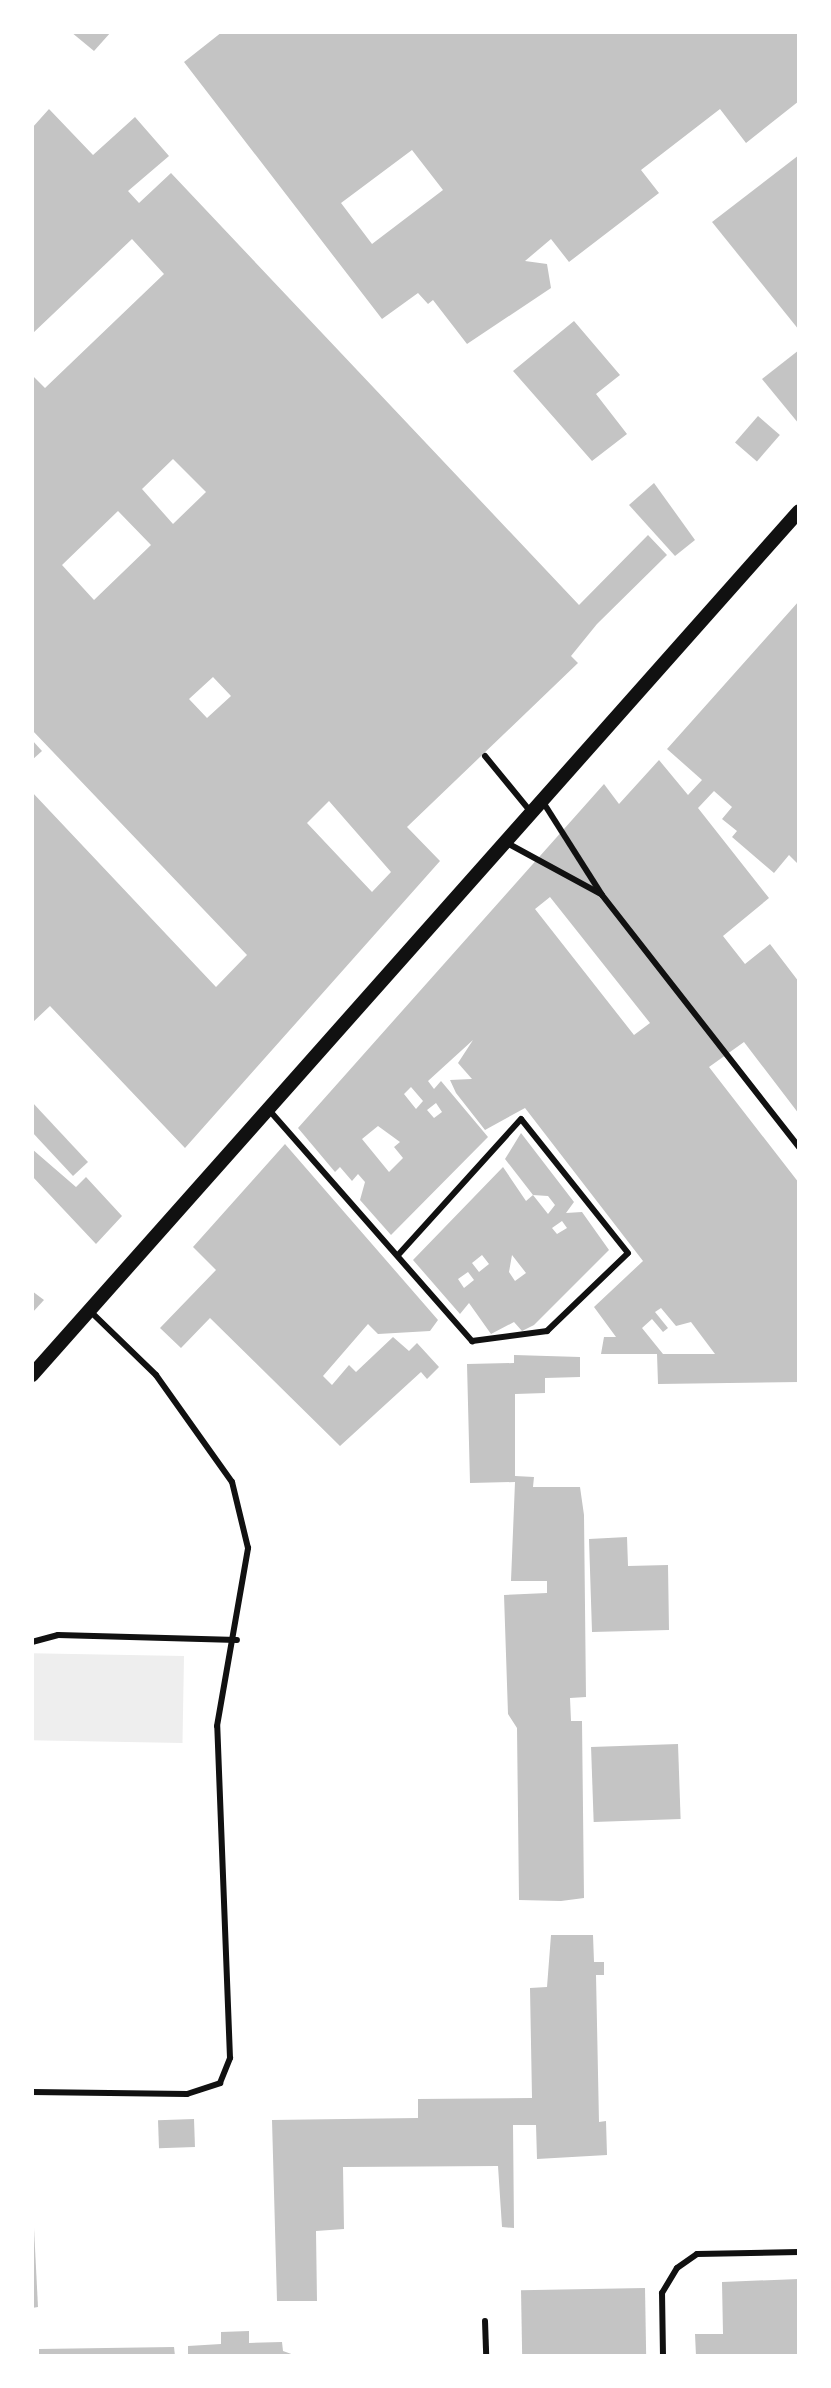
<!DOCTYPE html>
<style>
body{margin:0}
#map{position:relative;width:831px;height:2388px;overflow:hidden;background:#fff;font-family:"Open Sans",sans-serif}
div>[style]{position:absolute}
.green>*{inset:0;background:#eee;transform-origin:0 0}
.building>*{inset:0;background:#c4c4c4;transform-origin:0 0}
.service>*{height:6px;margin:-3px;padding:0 3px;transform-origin:3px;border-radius:3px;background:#111}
.tertiary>*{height:14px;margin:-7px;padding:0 7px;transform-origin:7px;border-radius:7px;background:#111}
span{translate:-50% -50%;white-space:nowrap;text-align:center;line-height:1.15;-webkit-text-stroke:8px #fff;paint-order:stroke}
.frame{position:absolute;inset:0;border:34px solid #fff;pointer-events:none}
</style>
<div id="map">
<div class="green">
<div style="left:184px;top:1656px;width:87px;height:152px;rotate:91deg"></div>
</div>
<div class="building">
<div style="clip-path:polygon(71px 32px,111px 32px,94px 51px)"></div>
<div style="clip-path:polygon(evenodd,222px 32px,799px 32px,799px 101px,746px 143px,720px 109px,641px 170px,659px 193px,569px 262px,551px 239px,525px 261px,547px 264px,551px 288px,467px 344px,433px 300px,428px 304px,418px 293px,382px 319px,184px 62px,222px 32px,412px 150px,443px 190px,372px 244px,341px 203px,412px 150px)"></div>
<div style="clip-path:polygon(evenodd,49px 109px,93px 155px,135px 117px,169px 156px,128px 191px,139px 203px,171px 173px,579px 605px,648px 535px,667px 555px,597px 624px,571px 656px,578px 663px,407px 827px,440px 861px,185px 1148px,50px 1006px,32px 1023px,32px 792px,216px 987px,247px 955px,32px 730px,32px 375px,45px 388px,164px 274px,132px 239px,32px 334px,32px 128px,49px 109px,173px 459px,206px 492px,173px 524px,142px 489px,173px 459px,49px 109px,118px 511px,151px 545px,94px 600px,62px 565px,118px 511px,49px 109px,213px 677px,231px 696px,207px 718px,189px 699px,213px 677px,49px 109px,329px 801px,391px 872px,372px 892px,307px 823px,329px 801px)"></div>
<div style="clip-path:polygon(799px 155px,799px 330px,712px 222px)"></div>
<div style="clip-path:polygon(574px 321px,620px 375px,596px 394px,627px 434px,592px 461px,513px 371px)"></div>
<div style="clip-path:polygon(799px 350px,799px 424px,762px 379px)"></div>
<div style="left:758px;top:416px;width:29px;height:35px;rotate:41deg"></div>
<div style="clip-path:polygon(654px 483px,695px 540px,675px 556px,629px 505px)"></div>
<div style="clip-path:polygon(evenodd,799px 601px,799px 865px,789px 855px,774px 873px,732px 837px,737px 831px,722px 819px,732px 807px,714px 791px,698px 808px,769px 898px,723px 936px,745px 964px,770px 944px,799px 982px,799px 1114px,744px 1042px,709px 1067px,799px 1183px,799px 1382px,658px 1384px,657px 1354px,601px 1354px,604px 1337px,616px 1337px,594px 1307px,643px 1261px,525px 1108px,485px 1130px,456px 1093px,450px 1080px,472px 1079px,458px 1063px,473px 1040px,428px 1081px,434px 1089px,441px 1081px,488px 1137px,391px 1235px,360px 1200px,365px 1182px,358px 1174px,352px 1181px,340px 1167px,335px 1172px,298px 1128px,604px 784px,619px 804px,659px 760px,688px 795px,702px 780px,667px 749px,799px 601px,550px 897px,650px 1023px,634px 1035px,535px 909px,550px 897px,799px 601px,411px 1087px,423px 1101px,416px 1109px,404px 1094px,411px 1087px,799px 601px,436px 1103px,442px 1112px,434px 1118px,427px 1110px,436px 1103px,799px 601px,378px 1126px,400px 1142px,394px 1147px,403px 1158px,389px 1172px,362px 1139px,378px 1126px,799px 601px,661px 1308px,676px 1326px,691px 1322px,715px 1354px,663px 1354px,642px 1328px,652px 1319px,663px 1332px,668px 1328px,655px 1312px,661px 1308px)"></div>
<div style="clip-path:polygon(32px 740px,42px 751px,32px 760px)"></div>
<div style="clip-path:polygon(32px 1102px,88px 1162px,73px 1176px,32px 1132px)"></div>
<div style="clip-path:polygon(evenodd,521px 1133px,574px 1202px,566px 1213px,582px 1212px,609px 1250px,534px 1325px,522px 1331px,514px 1322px,491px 1334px,469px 1303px,460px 1314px,413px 1260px,503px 1167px,526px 1201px,533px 1195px,548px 1214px,555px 1205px,548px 1196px,533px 1195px,505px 1159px,521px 1133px,562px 1221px,567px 1228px,557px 1234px,552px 1228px,562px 1221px,521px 1133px,482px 1255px,489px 1264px,479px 1272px,472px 1263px,482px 1255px,521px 1133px,512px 1255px,526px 1273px,515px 1281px,509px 1272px,512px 1255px,521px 1133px,468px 1272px,474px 1280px,464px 1288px,458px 1279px,468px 1272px)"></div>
<div style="clip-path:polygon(285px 1144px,438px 1320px,430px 1331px,378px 1334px,368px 1324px,323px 1376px,332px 1385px,349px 1365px,356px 1372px,393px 1337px,409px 1351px,417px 1343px,439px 1367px,427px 1379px,421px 1372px,340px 1446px,210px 1318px,181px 1348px,160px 1328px,216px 1270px,193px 1247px)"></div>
<div style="clip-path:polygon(32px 1149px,76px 1187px,86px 1177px,122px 1216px,96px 1244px,32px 1176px)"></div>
<div style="clip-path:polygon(32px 1291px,44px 1300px,32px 1313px)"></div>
<div style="clip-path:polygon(514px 1355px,580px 1357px,580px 1377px,545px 1378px,545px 1393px,515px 1394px,515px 1476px,534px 1477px,533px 1487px,580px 1487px,584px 1515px,586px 1697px,570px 1698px,571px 1721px,582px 1721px,584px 1898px,561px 1901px,519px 1900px,517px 1728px,508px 1714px,504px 1595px,547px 1593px,547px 1581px,511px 1581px,515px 1482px,470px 1483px,467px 1364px,514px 1363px)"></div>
<div style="clip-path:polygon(627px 1537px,628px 1566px,668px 1565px,669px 1630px,592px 1632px,589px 1539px)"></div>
<div style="left:678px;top:1744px;width:75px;height:87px;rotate:88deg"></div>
<div style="clip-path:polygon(551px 1935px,593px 1935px,594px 1962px,604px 1962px,604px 1975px,596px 1975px,599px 2122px,606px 2121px,607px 2155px,537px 2159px,536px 2125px,513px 2125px,514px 2228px,502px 2227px,498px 2166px,343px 2167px,344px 2229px,316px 2231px,317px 2301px,277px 2301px,272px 2120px,418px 2118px,418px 2099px,532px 2098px,530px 1988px,547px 1987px)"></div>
<div style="left:194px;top:2119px;width:28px;height:36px;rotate:88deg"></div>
<div style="clip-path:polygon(32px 2189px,38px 2307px,32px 2308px)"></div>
<div style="clip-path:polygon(799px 2279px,799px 2356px,696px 2356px,695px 2334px,723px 2334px,722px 2282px)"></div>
<div style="left:645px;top:2288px;width:68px;height:124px;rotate:89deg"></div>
<div style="clip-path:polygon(249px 2331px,249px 2343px,282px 2342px,283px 2351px,297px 2356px,188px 2356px,188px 2346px,221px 2344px,221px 2332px)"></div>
<div style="clip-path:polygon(174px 2347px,175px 2356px,39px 2356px,39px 2349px)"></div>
</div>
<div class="service">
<div style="left:485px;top:756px;width:71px;rotate:50.7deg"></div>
<div style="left:543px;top:802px;width:110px;rotate:57.6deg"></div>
<div style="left:602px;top:895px;width:320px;rotate:52deg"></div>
<div style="left:507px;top:843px;width:105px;rotate:28.5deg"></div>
<div style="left:269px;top:1110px;width:308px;rotate:48.7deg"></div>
<div style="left:472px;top:1341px;width:76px;rotate:-7.6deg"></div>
<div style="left:547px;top:1331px;width:112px;rotate:-43.9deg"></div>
<div style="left:628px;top:1253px;width:171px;rotate:-128.6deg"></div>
<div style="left:521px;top:1119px;width:183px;rotate:132.1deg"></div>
<div style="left:32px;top:1642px;width:27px;rotate:-15deg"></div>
<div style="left:58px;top:1635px;width:179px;rotate:1.6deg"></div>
<div style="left:32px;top:2092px;width:155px;rotate:0.7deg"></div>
<div style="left:187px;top:2094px;width:35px;rotate:-18deg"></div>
<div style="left:220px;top:2083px;width:27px;rotate:-68deg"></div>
<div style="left:230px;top:2058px;width:332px;rotate:-92.2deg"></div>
<div style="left:217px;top:1726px;width:181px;rotate:-80.1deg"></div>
<div style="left:248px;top:1548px;width:68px;rotate:-103.6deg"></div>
<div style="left:232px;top:1482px;width:131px;rotate:-125.4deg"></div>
<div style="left:156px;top:1375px;width:91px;rotate:-135.9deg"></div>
<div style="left:485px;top:2321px;width:35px;rotate:88deg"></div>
<div style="left:663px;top:2356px;width:63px;rotate:-90.9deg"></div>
<div style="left:662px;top:2293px;width:29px;rotate:-59deg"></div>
<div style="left:677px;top:2268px;width:24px;rotate:-35deg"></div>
<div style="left:697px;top:2254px;width:102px;rotate:-1.1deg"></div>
</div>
<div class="tertiary">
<div style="left:32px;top:1375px;width:1155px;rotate:-48.4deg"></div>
</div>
<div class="frame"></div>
</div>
